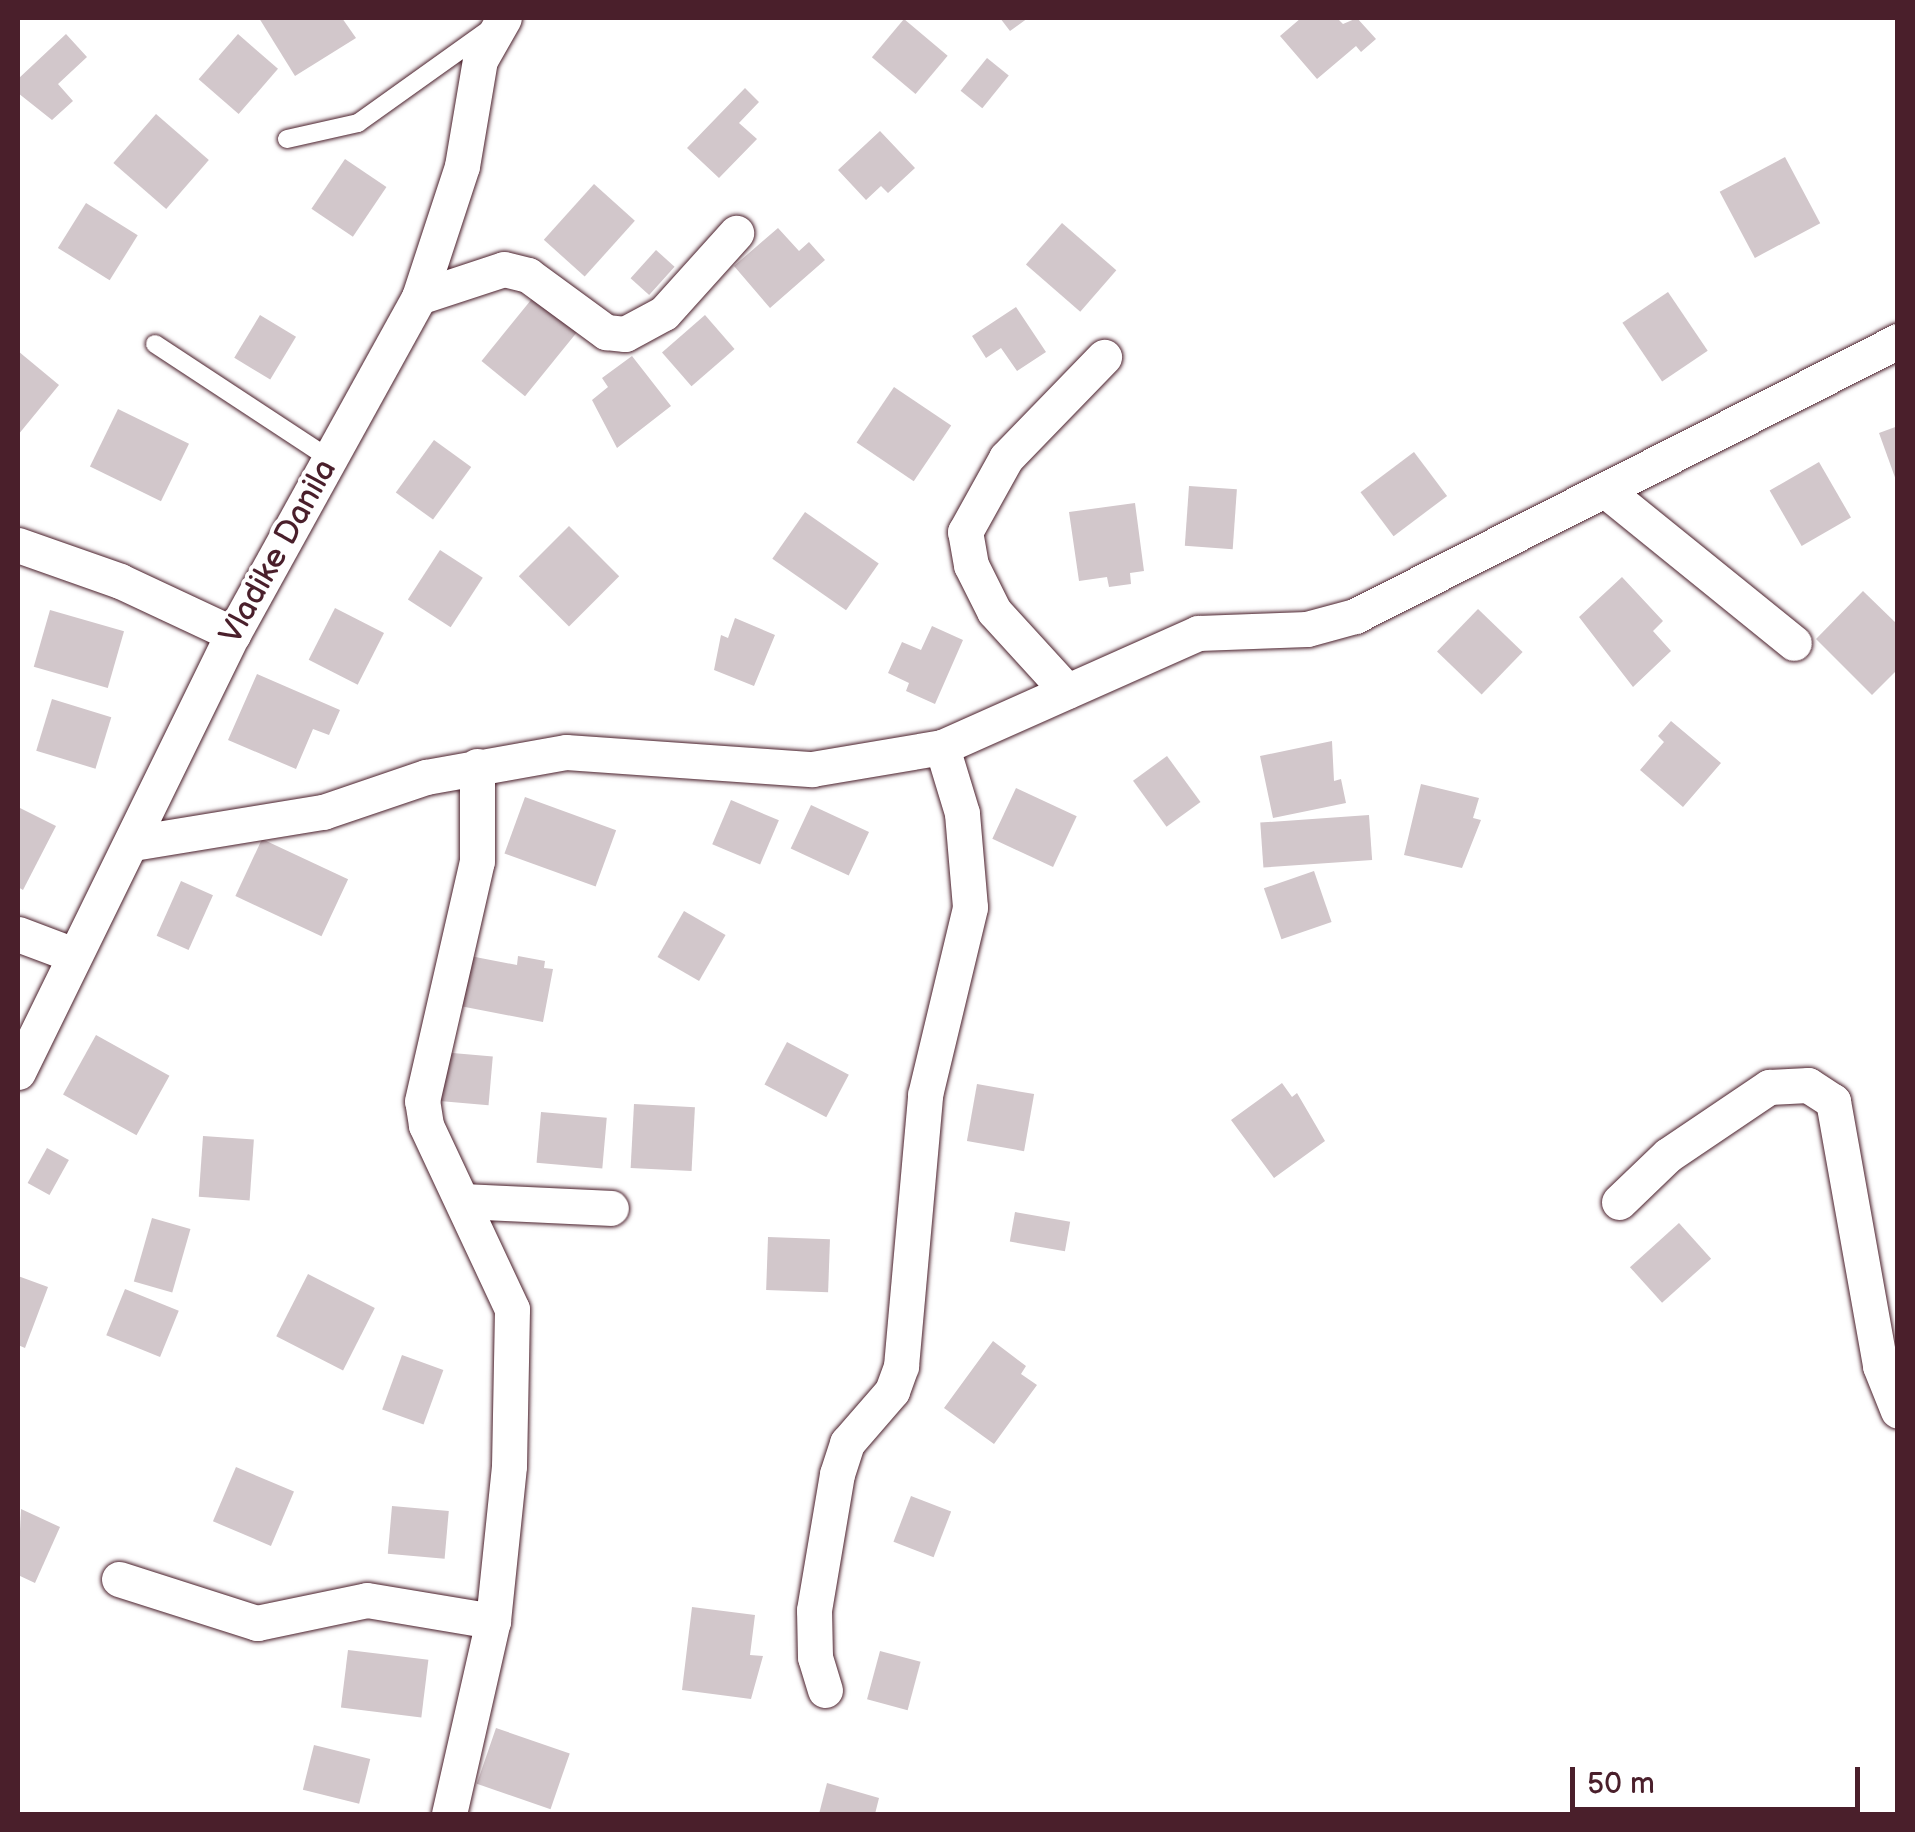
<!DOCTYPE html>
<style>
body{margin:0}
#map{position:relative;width:1915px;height:1832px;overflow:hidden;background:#fff;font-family:"Balsamiq Sans",sans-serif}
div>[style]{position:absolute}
.building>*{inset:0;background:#d2c7cb;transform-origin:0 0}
.roads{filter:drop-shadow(0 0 2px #4a1f2b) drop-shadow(0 0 2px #4a1f2b)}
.lane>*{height:18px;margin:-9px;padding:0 9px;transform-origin:9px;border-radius:9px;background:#fff}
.street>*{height:35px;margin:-17.5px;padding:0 17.5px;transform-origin:17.5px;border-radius:17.5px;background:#fff}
span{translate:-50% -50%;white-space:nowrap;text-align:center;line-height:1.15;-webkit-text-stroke:8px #fff;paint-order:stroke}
.street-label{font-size:32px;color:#4a1f2b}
.frame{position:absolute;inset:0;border:20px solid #4a1f2b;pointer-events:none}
.scale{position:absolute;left:1570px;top:1767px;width:290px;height:45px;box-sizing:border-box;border:5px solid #4a1f2b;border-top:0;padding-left:12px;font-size:30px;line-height:35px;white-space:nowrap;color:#4a1f2b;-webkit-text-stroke:8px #fff;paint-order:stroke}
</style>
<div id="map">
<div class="building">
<div style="clip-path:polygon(259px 18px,342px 18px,356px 38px,295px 76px)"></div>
<div style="clip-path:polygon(1000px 18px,1028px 18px,1010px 31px)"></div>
<div style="clip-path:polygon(1301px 18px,1337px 18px,1343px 24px,1357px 18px,1376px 39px,1361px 52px,1356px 46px,1317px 79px,1280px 36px)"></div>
<div style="left:904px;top:19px;width:57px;height:50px;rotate:40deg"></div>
<div style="clip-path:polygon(66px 34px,87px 57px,58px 84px,73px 101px,52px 120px,18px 93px,18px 79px)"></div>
<div style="left:238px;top:34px;width:53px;height:60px;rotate:41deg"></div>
<div style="left:987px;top:58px;width:28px;height:42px;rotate:39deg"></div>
<div style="clip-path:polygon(745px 88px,759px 102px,739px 123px,757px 139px,719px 178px,687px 148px)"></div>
<div style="left:156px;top:114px;width:70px;height:65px;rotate:41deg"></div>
<div style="clip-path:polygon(880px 131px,915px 168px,888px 193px,881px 186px,866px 200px,838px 170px)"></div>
<div style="left:1785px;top:157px;width:75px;height:74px;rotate:62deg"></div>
<div style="left:345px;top:159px;width:50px;height:60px;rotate:34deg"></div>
<div style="left:594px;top:184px;width:55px;height:75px;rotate:42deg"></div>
<div style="left:86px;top:203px;width:61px;height:53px;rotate:32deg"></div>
<div style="left:1062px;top:223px;width:72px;height:55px;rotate:41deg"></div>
<div style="clip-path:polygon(778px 228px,799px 251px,809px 242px,825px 260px,770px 308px,734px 266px)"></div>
<div style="left:656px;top:250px;width:25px;height:38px;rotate:42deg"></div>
<div style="left:1668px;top:292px;width:71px;height:55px;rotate:56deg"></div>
<div style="left:535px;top:295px;width:56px;height:85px;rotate:39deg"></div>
<div style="clip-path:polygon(1016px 307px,1046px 352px,1017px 371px,1001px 348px,986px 358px,972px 336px)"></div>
<div style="left:260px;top:315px;width:42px;height:50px;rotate:31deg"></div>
<div style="left:705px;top:315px;width:45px;height:57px;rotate:49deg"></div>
<div style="clip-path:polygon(18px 351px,59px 385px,18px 435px)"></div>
<div style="clip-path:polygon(632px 356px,671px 406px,617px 448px,592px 400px,608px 387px,602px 378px)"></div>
<div style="left:894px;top:387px;width:69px;height:67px;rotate:34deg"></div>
<div style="left:118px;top:409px;width:79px;height:64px;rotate:26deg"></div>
<div style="clip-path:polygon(1898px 426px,1898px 483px,1897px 483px,1879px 433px)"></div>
<div style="left:434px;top:440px;width:46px;height:65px;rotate:36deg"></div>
<div style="left:1414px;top:452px;width:55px;height:67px;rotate:53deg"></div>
<div style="left:1819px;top:462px;width:64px;height:57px;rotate:60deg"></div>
<div style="left:1189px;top:486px;width:48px;height:60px;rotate:4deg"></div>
<div style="clip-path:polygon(1135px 503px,1144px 571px,1130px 573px,1131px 584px,1109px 587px,1107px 577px,1079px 581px,1069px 512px)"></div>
<div style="left:805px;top:512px;width:90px;height:57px;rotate:35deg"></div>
<div style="left:569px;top:526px;width:71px;height:71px;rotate:45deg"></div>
<div style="left:440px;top:550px;width:51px;height:59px;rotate:33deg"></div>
<div style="clip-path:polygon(1622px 577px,1663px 621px,1653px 631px,1671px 651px,1633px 687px,1579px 617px)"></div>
<div style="clip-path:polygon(1863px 591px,1898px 625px,1898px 669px,1872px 695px,1816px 639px)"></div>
<div style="left:335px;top:608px;width:55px;height:58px;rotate:27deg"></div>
<div style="left:1478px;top:609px;width:62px;height:59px;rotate:44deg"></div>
<div style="left:50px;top:610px;width:77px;height:59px;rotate:16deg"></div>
<div style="clip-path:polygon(735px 618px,775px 635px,754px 686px,714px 670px,721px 635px,728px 638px)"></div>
<div style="clip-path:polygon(932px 626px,963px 640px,935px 704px,906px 691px,909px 683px,888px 673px,902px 642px,921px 650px)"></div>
<div style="clip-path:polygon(257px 674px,340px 710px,329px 735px,313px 729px,296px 769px,228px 740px)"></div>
<div style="left:52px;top:699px;width:62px;height:54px;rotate:17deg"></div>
<div style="clip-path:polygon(1671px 721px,1721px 763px,1683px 807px,1640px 770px,1664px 742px,1658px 736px)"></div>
<div style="clip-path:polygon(1332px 741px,1334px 781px,1341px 779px,1346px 803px,1273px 818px,1260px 756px)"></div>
<div style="left:1167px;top:756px;width:57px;height:42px;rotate:54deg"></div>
<div style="clip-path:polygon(1421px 784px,1479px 798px,1473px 818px,1481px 820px,1462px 868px,1404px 855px)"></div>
<div style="left:1016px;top:788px;width:67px;height:56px;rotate:25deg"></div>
<div style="left:525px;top:797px;width:97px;height:60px;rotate:20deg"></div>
<div style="left:731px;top:800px;width:52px;height:48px;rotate:23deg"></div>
<div style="left:811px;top:805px;width:64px;height:48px;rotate:25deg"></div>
<div style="clip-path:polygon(18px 807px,56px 826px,23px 890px,18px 887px)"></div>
<div style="left:1369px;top:815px;width:45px;height:109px;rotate:86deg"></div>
<div style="left:262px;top:839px;width:95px;height:63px;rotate:25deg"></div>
<div style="left:1314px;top:871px;width:54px;height:53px;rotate:71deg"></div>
<div style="left:181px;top:881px;width:35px;height:60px;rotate:24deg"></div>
<div style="left:684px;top:911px;width:48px;height:53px;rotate:30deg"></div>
<div style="clip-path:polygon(470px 956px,517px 965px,518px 956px,545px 961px,544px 968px,553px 969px,543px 1022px,460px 1006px)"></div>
<div style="left:96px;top:1035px;width:84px;height:68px;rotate:29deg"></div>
<div style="left:787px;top:1042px;width:70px;height:48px;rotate:28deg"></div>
<div style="left:441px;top:1052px;width:52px;height:49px;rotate:5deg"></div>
<div style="clip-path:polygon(1282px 1083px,1292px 1097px,1297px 1093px,1325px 1141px,1274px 1178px,1231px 1120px)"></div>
<div style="left:977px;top:1084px;width:58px;height:58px;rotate:10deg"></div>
<div style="left:634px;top:1104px;width:61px;height:64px;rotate:3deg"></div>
<div style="left:541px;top:1112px;width:66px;height:51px;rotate:5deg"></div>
<div style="left:203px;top:1136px;width:51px;height:61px;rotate:4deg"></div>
<div style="left:47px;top:1148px;width:25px;height:40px;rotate:29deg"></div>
<div style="left:1015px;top:1212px;width:56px;height:30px;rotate:10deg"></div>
<div style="left:152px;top:1218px;width:40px;height:66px;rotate:16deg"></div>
<div style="left:1679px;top:1223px;width:48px;height:66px;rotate:48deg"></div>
<div style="left:768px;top:1237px;width:62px;height:53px;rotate:2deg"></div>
<div style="left:308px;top:1274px;width:75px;height:70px;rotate:27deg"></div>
<div style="clip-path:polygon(18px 1276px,48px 1287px,25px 1348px,18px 1345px)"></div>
<div style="left:125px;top:1289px;width:58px;height:50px;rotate:22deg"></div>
<div style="clip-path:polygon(993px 1341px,1026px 1366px,1021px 1374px,1037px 1385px,994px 1444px,944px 1408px)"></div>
<div style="left:402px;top:1355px;width:44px;height:58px;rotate:20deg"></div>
<div style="left:236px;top:1467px;width:63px;height:59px;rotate:23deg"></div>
<div style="left:911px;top:1496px;width:43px;height:49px;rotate:21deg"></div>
<div style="left:392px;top:1506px;width:57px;height:48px;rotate:5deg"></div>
<div style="clip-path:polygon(21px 1509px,60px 1527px,35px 1583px,18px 1575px)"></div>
<div style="clip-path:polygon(692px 1607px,755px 1615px,750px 1655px,763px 1656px,751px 1699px,682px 1690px)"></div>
<div style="left:348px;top:1650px;width:81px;height:58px;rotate:7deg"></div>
<div style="left:880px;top:1651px;width:42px;height:50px;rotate:15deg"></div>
<div style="left:496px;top:1728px;width:78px;height:59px;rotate:19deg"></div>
<div style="left:314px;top:1745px;width:58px;height:46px;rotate:14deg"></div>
<div style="clip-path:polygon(827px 1783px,879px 1798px,875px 1814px,819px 1814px)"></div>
</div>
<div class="roads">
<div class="lane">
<div style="left:287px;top:139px;width:73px;rotate:-12.7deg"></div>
<div style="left:358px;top:123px;width:162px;rotate:-35.5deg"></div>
<div style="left:155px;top:344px;width:209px;rotate:33.3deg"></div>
</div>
<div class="street">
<div style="left:419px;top:297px;width:89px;rotate:-18.2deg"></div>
<div style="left:504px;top:269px;width:25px;rotate:14deg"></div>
<div style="left:528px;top:275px;width:97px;rotate:36.2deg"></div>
<div style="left:606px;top:332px;width:19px;rotate:6deg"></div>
<div style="left:625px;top:334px;width:44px;rotate:-28.3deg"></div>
<div style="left:664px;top:313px;width:108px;rotate:-48deg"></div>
<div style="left:1605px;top:490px;width:243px;rotate:39deg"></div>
<div style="left:18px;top:545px;width:108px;rotate:19.4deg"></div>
<div style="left:120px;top:581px;width:125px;rotate:25.1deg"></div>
<div style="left:1067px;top:691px;width:108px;rotate:-132.4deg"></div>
<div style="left:994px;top:611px;width:51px;rotate:-116.6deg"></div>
<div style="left:971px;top:565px;width:34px;rotate:-100deg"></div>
<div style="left:965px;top:532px;width:85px;rotate:-61deg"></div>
<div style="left:1006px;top:458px;width:141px;rotate:-45.9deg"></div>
<div style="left:133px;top:843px;width:193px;rotate:-9.3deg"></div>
<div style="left:323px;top:812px;width:109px;rotate:-18.8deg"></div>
<div style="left:426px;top:777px;width:142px;rotate:-10.1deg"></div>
<div style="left:566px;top:752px;width:247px;rotate:4deg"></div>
<div style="left:812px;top:769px;width:132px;rotate:-9.6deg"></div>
<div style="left:942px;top:747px;width:280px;rotate:-24deg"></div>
<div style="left:1198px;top:633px;width:109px;rotate:-2.1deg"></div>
<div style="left:1307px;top:629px;width:50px;rotate:-15.2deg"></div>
<div style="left:1355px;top:616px;width:609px;rotate:-26.86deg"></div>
<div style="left:18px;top:934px;width:60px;rotate:20.6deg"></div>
<div style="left:18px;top:1072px;width:488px;rotate:-63.9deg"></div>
<div style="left:233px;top:634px;width:385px;rotate:-61.1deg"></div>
<div style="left:419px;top:297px;width:138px;rotate:-71.8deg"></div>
<div style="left:462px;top:166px;width:108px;rotate:-80.4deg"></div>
<div style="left:480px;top:60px;width:48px;rotate:-60.3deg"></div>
<div style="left:464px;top:1201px;width:147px;rotate:2.7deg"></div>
<div style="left:1619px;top:1202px;width:68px;rotate:-43.8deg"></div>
<div style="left:1668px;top:1155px;width:122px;rotate:-34deg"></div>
<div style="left:1769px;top:1087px;width:39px;rotate:-3deg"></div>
<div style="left:1808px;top:1085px;width:30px;rotate:33deg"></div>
<div style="left:1833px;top:1101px;width:269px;rotate:79.9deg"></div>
<div style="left:1880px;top:1366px;width:48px;rotate:68.2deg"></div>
<div style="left:119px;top:1579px;width:145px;rotate:17.7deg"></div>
<div style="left:257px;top:1623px;width:112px;rotate:-11.8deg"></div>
<div style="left:367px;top:1600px;width:128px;rotate:9.5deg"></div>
<div style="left:825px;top:1690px;width:34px;rotate:-107deg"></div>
<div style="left:815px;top:1657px;width:47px;rotate:-91.2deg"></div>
<div style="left:814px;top:1610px;width:138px;rotate:-80.4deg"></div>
<div style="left:837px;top:1474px;width:33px;rotate:-72deg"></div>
<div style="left:847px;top:1443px;width:69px;rotate:-49.1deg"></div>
<div style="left:892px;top:1391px;width:27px;rotate:-70deg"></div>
<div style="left:901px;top:1366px;width:272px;rotate:-84.9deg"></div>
<div style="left:925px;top:1095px;width:193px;rotate:-76.5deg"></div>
<div style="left:970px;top:907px;width:94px;rotate:-94.9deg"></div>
<div style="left:962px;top:813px;width:69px;rotate:-106.9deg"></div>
<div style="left:449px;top:1814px;width:198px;rotate:-77.2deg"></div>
<div style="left:493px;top:1621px;width:156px;rotate:-84.1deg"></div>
<div style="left:509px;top:1466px;width:157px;rotate:-88.9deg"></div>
<div style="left:512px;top:1309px;width:203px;rotate:-115.1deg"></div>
<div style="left:426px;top:1125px;width:24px;rotate:-99deg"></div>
<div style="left:422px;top:1101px;width:246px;rotate:-77.1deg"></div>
<div style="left:477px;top:861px;width:95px;rotate:-90deg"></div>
</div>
</div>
<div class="street-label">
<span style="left:279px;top:552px;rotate:-61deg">Vladike Danila</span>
</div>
<div class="frame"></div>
<div class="scale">50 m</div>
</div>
